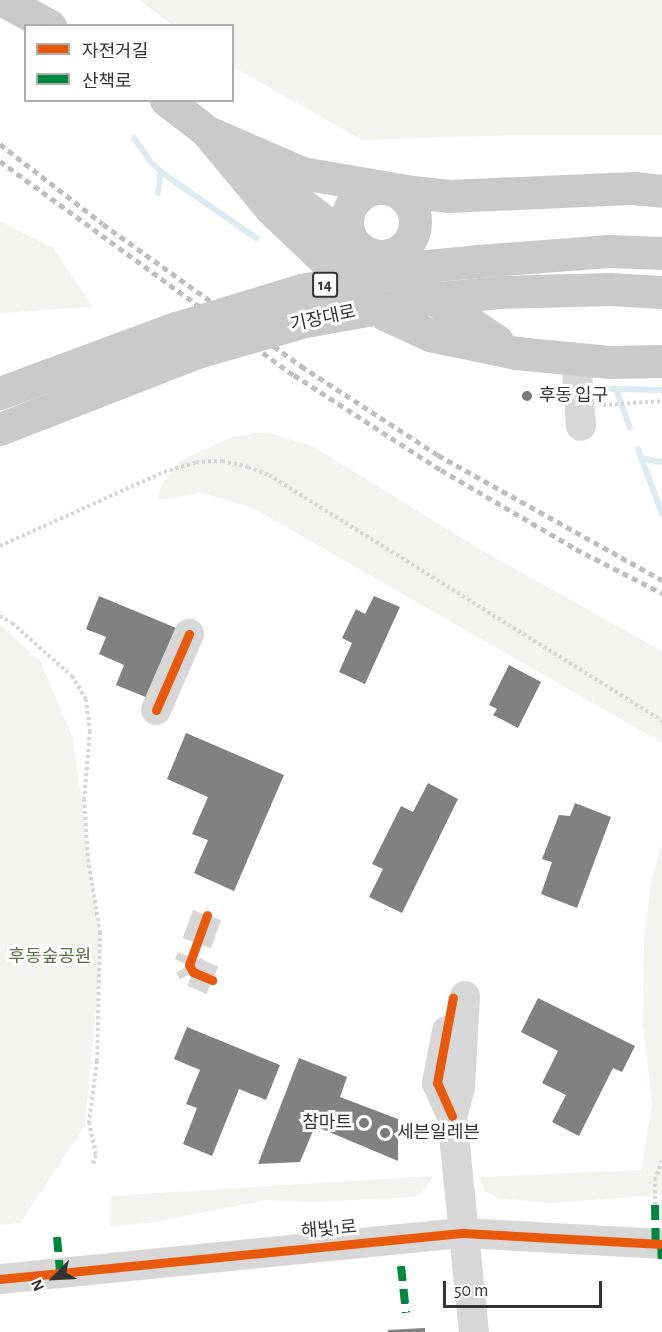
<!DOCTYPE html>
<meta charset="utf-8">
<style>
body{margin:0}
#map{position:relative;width:662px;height:1332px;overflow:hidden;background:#fff;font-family:"Alegreya Sans","Noto Sans KR",sans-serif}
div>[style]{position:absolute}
.green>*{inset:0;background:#f1f5ed}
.stream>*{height:6px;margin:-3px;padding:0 3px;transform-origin:3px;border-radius:3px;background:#ddebf3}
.building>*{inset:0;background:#818181}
.minor-tunnel>*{height:30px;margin-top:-15px;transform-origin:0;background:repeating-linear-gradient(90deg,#d6d6d6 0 30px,transparent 0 45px)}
.path>*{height:4px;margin-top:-2px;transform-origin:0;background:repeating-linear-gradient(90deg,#d6d6d6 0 3px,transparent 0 6px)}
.minor>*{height:30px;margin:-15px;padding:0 15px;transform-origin:15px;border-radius:15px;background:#d7d7d7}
.major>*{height:33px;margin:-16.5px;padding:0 16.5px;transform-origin:16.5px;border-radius:16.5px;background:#cacaca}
.major>.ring{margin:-16.5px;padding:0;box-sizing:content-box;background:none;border:33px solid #cacaca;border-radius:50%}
.rail>*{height:4.5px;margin-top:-2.25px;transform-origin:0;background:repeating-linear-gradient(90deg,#bebebe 0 6px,transparent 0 10.5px)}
.major-bridge>*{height:33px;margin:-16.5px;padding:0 16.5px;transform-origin:16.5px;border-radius:16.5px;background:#cacaca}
.quiet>*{height:8px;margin-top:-4px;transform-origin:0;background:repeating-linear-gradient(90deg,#00873e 0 15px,transparent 0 23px)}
.cycleway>*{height:9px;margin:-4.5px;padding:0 4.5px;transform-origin:4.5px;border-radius:4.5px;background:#e8590c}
.dots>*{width:16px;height:16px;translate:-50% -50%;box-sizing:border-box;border:3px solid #fff;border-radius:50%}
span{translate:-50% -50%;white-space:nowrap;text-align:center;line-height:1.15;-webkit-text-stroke:6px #fff;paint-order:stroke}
.shield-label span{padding:2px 4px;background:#fff;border:2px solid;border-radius:4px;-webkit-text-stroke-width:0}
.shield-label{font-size:16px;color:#333;font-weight:700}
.street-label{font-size:18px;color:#333}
.poi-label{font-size:18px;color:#333}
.left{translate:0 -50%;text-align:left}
.right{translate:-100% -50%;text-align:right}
.park-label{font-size:18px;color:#56703f}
.legend{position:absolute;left:24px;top:24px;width:210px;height:78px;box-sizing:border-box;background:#fff;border:2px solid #adadad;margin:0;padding:8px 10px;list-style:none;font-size:18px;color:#333}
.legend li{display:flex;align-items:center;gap:12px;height:30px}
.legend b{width:30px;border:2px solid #adadad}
.north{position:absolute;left:24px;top:1248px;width:60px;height:60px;-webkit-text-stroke:4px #fff;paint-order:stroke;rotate:246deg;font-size:16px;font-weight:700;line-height:24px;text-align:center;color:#333}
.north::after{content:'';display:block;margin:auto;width:21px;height:27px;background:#333;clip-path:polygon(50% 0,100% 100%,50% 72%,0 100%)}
.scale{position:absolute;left:443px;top:1281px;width:159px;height:27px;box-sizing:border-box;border:3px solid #333;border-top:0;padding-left:8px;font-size:18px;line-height:21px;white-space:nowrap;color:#333;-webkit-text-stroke:4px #fff;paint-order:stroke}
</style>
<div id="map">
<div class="green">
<div style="clip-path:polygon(139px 0,662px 0,662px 135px,517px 135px,362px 140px,233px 67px,232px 26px,172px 25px)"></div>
<div style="clip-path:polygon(0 221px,53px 248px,93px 307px,0 313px)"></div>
<div style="clip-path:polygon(256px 433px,274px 434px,314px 447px,483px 551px,662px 651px,662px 743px,253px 508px,202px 493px,157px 500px,162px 484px,178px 462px,232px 437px)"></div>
<div style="clip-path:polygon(0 625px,41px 662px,73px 739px,102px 947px,85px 1126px,20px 1223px,0 1225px)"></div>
<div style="clip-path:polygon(662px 843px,662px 1195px,549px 1203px,497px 1198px,485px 1191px,479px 1177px,641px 1170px,652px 1103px,643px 1024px,644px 943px,651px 881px)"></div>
<div style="clip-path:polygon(433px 1176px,426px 1189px,415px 1197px,313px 1202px,267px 1200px,155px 1222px,110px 1227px,111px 1196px)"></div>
</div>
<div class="stream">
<div style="left:134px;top:138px;width:29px;rotate:55deg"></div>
<div style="left:151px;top:162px;width:14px;rotate:45deg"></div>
<div style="left:161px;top:172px;width:116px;rotate:34.8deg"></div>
<div style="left:158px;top:193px;width:21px;rotate:-82deg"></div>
<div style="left:588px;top:389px;width:28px"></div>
<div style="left:616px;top:389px;width:41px;rotate:70.3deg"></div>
<div style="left:616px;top:389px;width:46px;rotate:1.2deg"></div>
<div style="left:638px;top:449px;width:69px;rotate:69.7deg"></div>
<div style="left:641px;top:458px;width:21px;rotate:11deg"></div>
</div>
<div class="building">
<div style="clip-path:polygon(99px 596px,181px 630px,153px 700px,116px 685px,124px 665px,99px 654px,106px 637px,86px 629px)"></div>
<div style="clip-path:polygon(374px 596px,400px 607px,365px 684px,339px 672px,352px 643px,342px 638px,356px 609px,365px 614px)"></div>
<div style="clip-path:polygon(509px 665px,541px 682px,518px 728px,493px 715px,497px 709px,489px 705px)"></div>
<div style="clip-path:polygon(186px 733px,284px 775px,234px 891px,194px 873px,208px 840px,192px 834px,208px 797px,167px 779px)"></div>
<div style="clip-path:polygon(428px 783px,458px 799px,402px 913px,369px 897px,383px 869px,372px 864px,401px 806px,413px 812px)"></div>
<div style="clip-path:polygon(575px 803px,611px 817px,577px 908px,541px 894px,552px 862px,542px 859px,559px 815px,570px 816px)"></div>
<div style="clip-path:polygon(538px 998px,635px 1046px,622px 1072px,613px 1068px,579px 1136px,552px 1122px,566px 1095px,542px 1083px,558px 1051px,521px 1032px)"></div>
<div style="clip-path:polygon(187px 1027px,280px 1065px,266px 1100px,239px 1089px,212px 1156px,183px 1144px,197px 1108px,186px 1104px,200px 1070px,174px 1059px)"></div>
<div style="clip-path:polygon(299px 1058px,347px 1077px,340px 1097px,398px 1119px,398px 1161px,315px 1126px,300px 1162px,258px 1164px)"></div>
<div style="clip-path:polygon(425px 1328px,425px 1332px,388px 1332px,388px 1330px)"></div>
</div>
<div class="minor-tunnel">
<div style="left:207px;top:915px;width:53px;rotate:109.8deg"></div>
<div style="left:189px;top:965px;width:8px;rotate:60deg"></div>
<div style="left:193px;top:972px;width:21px;rotate:23deg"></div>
</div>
<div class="path">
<div style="left:603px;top:405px;width:59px;rotate:-3.9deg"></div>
<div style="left:0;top:546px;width:180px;rotate:-24.3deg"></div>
<div style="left:164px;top:472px;width:34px;rotate:-17deg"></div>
<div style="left:196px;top:462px;width:26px;rotate:-2deg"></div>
<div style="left:222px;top:461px;width:27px;rotate:13deg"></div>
<div style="left:248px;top:467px;width:22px;rotate:21deg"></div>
<div style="left:269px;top:475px;width:464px;rotate:32deg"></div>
<div style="left:0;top:616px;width:14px;rotate:30deg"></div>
<div style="left:12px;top:623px;width:80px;rotate:41.5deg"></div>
<div style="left:72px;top:676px;width:27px;rotate:59deg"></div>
<div style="left:86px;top:699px;width:32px;rotate:83deg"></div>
<div style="left:90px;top:731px;width:68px;rotate:95deg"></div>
<div style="left:84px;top:799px;width:60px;rotate:86.2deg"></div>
<div style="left:88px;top:859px;width:74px;rotate:80.7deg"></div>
<div style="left:100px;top:932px;width:129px;rotate:91.3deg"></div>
<div style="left:97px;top:1061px;width:62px;rotate:97.5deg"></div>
<div style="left:89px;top:1122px;width:34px;rotate:78deg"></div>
<div style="left:96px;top:1155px;width:12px;rotate:110deg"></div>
<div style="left:655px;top:1205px;width:25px;rotate:-90deg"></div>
<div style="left:655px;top:1180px;width:20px;rotate:-70deg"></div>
</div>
<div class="minor">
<div style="left:576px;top:359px;width:67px;rotate:85.7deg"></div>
<div style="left:156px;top:710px;width:83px;rotate:-66.5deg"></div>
<div style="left:465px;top:996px;width:91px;rotate:93.1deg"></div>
<div style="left:460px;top:1087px;width:30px;rotate:105deg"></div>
<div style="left:452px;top:1116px;width:217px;rotate:84.2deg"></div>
<div style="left:447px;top:1031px;width:53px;rotate:100.9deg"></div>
<div style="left:437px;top:1083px;width:36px;rotate:66deg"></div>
<div style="left:0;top:1279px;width:466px;rotate:-5.7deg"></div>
<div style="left:464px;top:1233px;width:198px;rotate:3.2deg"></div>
</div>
<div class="major">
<div style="left:3px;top:0;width:54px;rotate:29deg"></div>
<div style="left:166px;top:100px;width:250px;rotate:37.5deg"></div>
<div style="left:364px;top:252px;width:160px;rotate:33.8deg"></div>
<div style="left:207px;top:132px;width:100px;rotate:50.3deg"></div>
<div style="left:271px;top:209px;width:87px;rotate:43.6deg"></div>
<div style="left:334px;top:269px;width:69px;rotate:41.5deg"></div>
<div style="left:386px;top:315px;width:48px;rotate:24.4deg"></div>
<div style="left:430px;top:335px;width:88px;rotate:11.8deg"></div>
<div style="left:516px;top:353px;width:94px;rotate:5.5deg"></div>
<div style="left:610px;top:362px;width:52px;rotate:-1.1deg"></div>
<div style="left:212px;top:134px;width:98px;rotate:23.4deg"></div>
<div style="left:302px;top:173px;width:112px;rotate:9.8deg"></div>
<div style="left:412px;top:192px;width:36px;rotate:6deg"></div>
<div style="left:448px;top:196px;width:186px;rotate:-2.5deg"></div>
<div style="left:634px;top:188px;width:28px;rotate:6deg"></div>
<div class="ring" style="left:347px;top:188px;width:35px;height:35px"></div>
<div style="left:478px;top:261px;width:131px;rotate:-4.4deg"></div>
<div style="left:609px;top:251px;width:53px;rotate:2.2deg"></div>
<div style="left:500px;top:292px;width:110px;rotate:-1.6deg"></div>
<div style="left:610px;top:289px;width:52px;rotate:3.3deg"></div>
<div style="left:0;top:393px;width:188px;rotate:-20.3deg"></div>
<div style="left:0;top:429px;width:212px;rotate:-21.3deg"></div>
</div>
<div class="rail">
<div style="left:0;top:144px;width:130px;rotate:37.8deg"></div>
<div style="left:103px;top:224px;width:244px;rotate:35.6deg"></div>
<div style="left:301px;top:366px;width:163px;rotate:33deg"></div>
<div style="left:438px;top:455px;width:257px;rotate:29.2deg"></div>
<div style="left:0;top:161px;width:364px;rotate:36.1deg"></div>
<div style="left:294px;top:375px;width:175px;rotate:32.9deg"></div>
<div style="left:441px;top:470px;width:156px;rotate:30.3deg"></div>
<div style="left:576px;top:549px;width:97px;rotate:27.1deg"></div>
</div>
<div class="major-bridge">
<div style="left:176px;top:328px;width:132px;rotate:-16.8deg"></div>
<div style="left:302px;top:290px;width:117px;rotate:-11.3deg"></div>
<div style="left:417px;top:267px;width:61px;rotate:-5.6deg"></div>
<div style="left:197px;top:352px;width:112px;rotate:-16deg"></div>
<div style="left:305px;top:321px;width:126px;rotate:-10.1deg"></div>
<div style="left:429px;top:299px;width:71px;rotate:-5.6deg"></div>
</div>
<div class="quiet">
<div style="left:655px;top:1205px;width:39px;rotate:89deg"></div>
<div style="left:57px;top:1237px;width:35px;rotate:85deg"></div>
<div style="left:661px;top:1244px;width:17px;rotate:87deg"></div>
<div style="left:401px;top:1266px;width:47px;rotate:83.9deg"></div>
</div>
<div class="cycleway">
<div style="left:156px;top:710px;width:83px;rotate:-66.5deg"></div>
<div style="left:207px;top:915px;width:53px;rotate:109.8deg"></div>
<div style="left:189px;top:965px;width:8px;rotate:60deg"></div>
<div style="left:193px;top:972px;width:21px;rotate:23deg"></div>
<div style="left:452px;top:1116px;width:36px;rotate:-114deg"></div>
<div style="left:437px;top:1083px;width:87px;rotate:-79.5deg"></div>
<div style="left:0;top:1279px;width:466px;rotate:-5.7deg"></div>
<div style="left:464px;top:1233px;width:198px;rotate:3.2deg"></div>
</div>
<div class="dots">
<div style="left:527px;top:396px;background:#7a7a7a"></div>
<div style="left:364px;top:1123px;background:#7a7a7a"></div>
<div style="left:385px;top:1133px;background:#7a7a7a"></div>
</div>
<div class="shield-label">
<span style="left:325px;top:285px">14</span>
</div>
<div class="street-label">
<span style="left:323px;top:319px;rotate:-12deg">기장대로</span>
<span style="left:329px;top:1230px;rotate:-5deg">해빛1로</span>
</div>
<div class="poi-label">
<span class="left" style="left:539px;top:396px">후동 입구</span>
<span class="right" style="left:352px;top:1123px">참마트</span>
<span class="left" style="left:397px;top:1133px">세븐일레븐</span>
</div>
<div class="park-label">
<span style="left:50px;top:957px">후동숲공원</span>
</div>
<ul class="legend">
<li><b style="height:8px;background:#e8590c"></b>자전거길</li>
<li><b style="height:8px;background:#00873e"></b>산책로</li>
</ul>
<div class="north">N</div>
<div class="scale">50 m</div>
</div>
